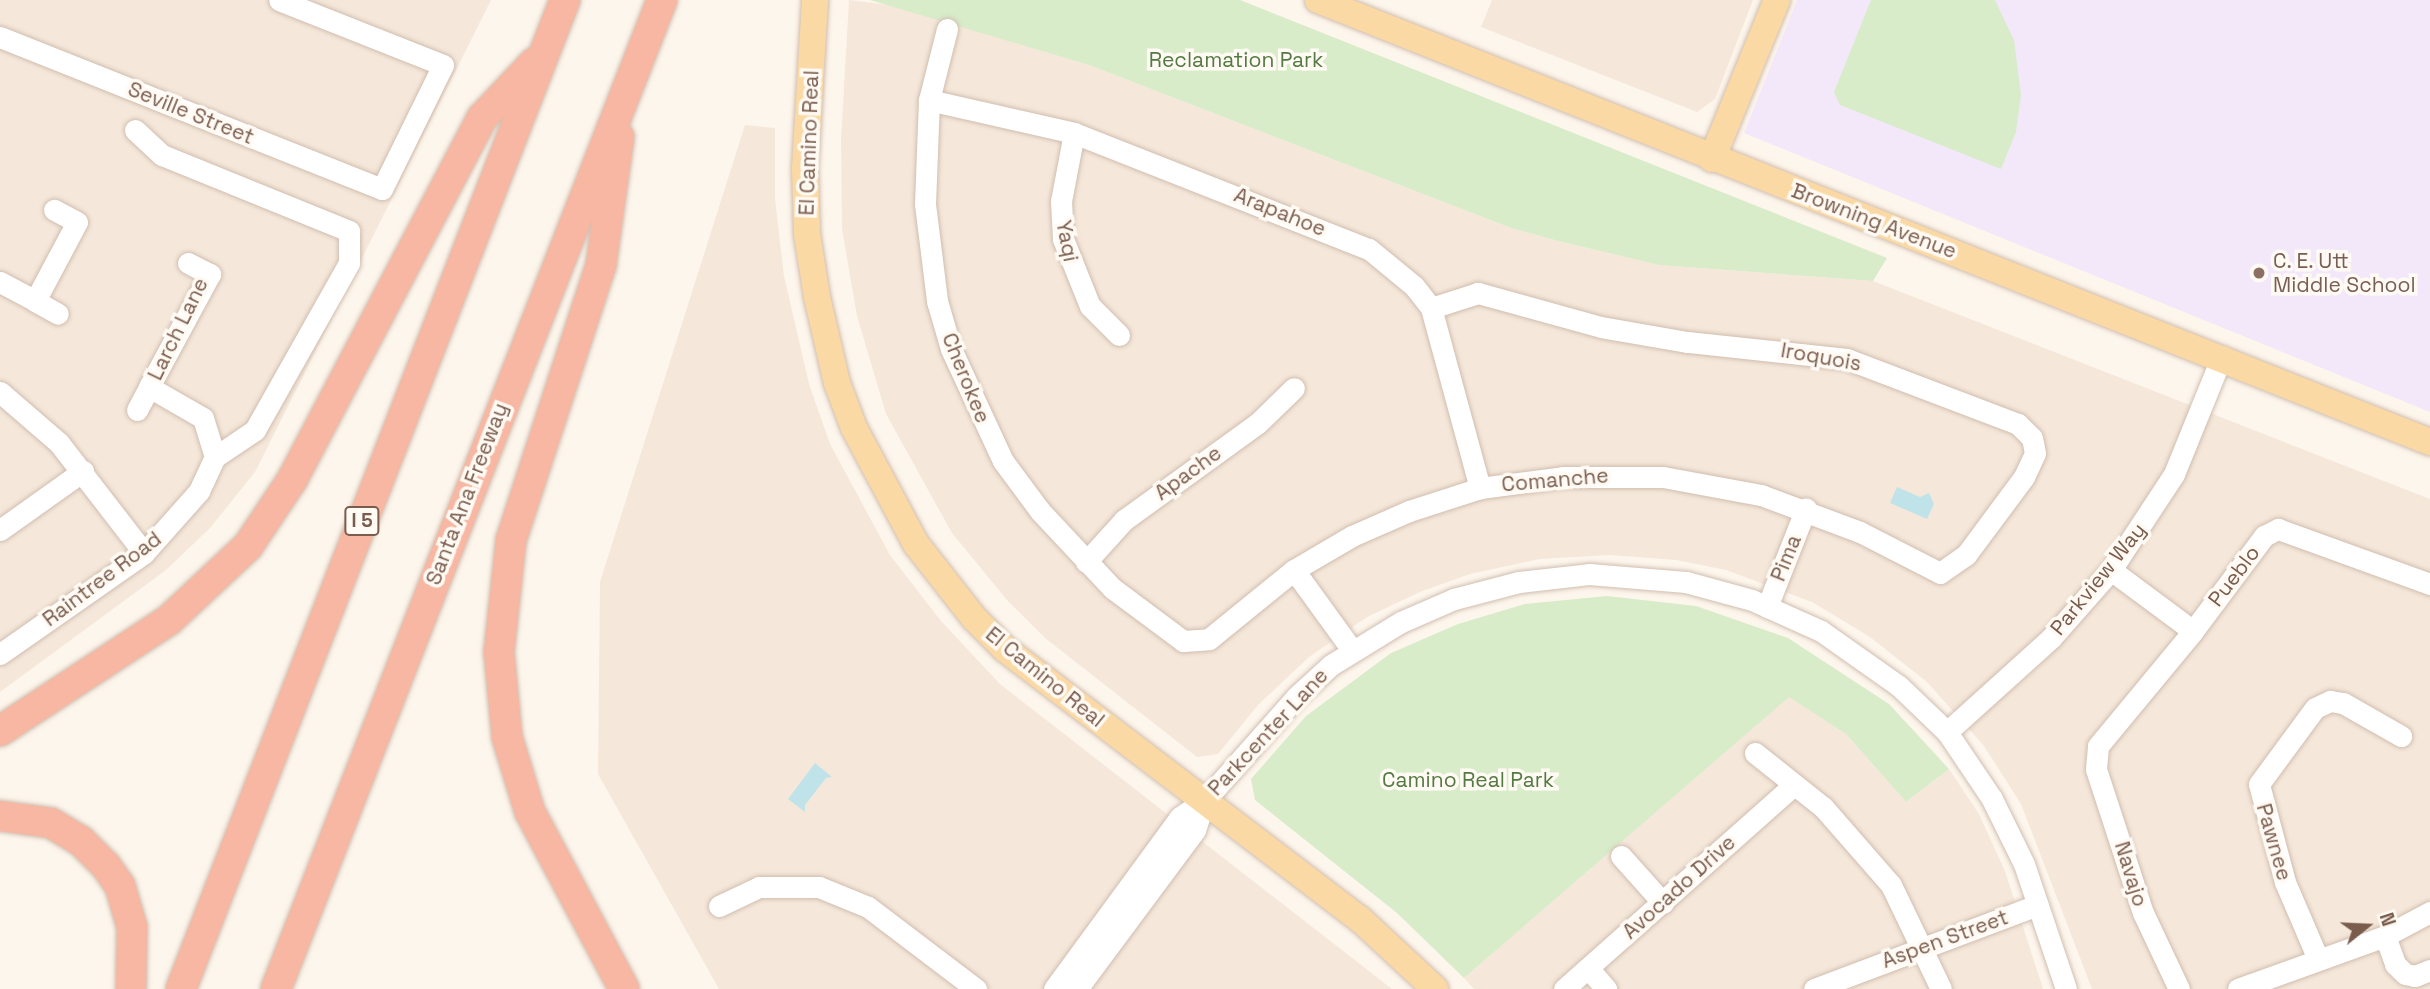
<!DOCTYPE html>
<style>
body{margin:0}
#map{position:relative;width:2430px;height:989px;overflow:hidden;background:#fdf6ec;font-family:"Space Grotesk",sans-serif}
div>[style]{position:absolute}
.residential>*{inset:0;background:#f5e8da}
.education>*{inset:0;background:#f3e8fa}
.green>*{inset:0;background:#d8ecc9}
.water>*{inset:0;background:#bfe3e8}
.roads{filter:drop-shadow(0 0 2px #d1beb0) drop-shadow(0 0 2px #d1beb0)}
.minor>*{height:21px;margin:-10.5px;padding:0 10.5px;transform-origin:10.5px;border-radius:10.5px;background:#fff}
.major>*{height:26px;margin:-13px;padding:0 13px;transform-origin:13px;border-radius:13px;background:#fbd9a5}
.highway>*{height:30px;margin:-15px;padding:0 15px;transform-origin:15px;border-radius:15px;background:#f7b7a3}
.dots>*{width:19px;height:19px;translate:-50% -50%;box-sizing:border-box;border:4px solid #fffaf3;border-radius:50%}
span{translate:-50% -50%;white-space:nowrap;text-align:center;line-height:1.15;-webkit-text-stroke:7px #fffaf3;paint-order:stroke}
.shield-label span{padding:2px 5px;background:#fffaf3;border:2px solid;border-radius:5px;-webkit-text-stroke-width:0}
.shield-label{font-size:19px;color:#7a5c4d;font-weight:700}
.park-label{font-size:21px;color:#537a41}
.street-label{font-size:21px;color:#7a5c4d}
.education-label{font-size:21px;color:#785e54}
.left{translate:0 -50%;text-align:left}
.north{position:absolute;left:2332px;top:891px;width:70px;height:70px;-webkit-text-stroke:5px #fffaf3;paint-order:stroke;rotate:72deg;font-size:19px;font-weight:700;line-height:28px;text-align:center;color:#7a5c4d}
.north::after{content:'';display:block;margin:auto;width:24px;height:32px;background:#7a5c4d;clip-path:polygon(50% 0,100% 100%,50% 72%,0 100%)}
</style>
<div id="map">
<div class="residential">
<div style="clip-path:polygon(0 0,491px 0,255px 472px,210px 528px,166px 570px,0 692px)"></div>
<div style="clip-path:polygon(849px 0,890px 5px,1089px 65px,1511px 228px,1558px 241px,1659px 265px,1873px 281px,2430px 499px,2430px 989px,2092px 989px,2021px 804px,1984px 746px,1927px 682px,1870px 637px,1812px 602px,1726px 570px,1676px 560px,1610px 555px,1540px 559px,1470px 574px,1420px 592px,1367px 617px,1309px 657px,1258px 705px,1218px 754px,1197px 757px,1045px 638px,1007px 600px,952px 533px,886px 414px,857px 316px,842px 229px,841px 140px)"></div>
<div style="clip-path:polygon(1492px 0,1753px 0,1715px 99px,1697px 112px,1481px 27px)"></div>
<div style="clip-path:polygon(745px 125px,775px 128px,775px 199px,784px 276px,809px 384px,830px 444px,890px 555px,941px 621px,1000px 684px,1392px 989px,719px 989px,598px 774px,600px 582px)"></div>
<div style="clip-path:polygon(1789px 696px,1846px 734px,1906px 802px,1949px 769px,1979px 814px,2005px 871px,2043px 989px,1474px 989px,1464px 978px)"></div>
</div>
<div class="education">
<div style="clip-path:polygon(1797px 0,2430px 0,2430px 412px,1744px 133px)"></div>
</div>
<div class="green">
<div style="clip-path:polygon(870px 0,1240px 0,1887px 258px,1873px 281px,1659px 265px,1558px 241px,1511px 228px,1089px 65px)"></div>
<div style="clip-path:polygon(1871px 0,1995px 0,2014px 40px,2021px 95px,2016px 132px,2001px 169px,1840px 105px,1834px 92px)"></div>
<div style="clip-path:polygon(1607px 596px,1696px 606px,1788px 638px,1889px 704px,1949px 769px,1906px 802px,1846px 734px,1789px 697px,1464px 978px,1397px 913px,1255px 800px,1251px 779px,1306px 716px,1391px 653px,1458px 624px,1525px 604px)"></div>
</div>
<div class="water">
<div style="clip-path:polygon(1897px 487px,1920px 497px,1929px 493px,1934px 504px,1927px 519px,1890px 503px)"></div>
<div style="clip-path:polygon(815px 763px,832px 777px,826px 778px,805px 805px,805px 812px,788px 799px)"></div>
</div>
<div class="roads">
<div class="minor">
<div style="left:947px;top:29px;width:73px;rotate:104.2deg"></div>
<div style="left:929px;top:100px;width:104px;rotate:92.2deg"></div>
<div style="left:925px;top:204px;width:98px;rotate:82.9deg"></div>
<div style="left:937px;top:301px;width:50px;rotate:73.7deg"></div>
<div style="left:951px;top:349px;width:123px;rotate:65.1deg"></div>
<div style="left:1003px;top:461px;width:62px;rotate:53.5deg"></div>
<div style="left:1040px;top:511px;width:105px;rotate:46.9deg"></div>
<div style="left:1112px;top:588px;width:89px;rotate:36.7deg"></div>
<div style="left:1183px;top:641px;width:26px;rotate:-4deg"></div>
<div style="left:1209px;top:639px;width:109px;rotate:-39.1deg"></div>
<div style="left:1294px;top:570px;width:67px;rotate:-30.4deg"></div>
<div style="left:1352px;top:536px;width:62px;rotate:-23.7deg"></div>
<div style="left:1409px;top:511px;width:75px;rotate:-17.9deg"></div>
<div style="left:1480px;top:488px;width:84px;rotate:-7.5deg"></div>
<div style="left:1563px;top:477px;width:100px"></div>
<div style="left:1663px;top:477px;width:100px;rotate:10.4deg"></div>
<div style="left:1761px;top:495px;width:106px;rotate:20.5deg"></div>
<div style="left:1860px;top:532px;width:90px;rotate:27.1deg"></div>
<div style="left:1940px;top:573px;width:32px;rotate:-35deg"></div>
<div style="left:1966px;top:555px;width:97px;rotate:-53.4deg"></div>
<div style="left:2024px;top:477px;width:26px;rotate:-65deg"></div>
<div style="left:2035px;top:453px;width:15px;rotate:-101deg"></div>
<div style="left:2032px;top:438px;width:20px;rotate:-135deg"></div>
<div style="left:2018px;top:424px;width:183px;rotate:-159.2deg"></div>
<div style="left:1847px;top:359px;width:161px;rotate:-173.9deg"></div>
<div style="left:1687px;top:342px;width:87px;rotate:-170.1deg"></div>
<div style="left:1601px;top:327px;width:128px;rotate:-164.5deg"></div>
<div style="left:1478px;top:293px;width:49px;rotate:162.3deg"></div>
<div style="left:0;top:37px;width:411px;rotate:21.7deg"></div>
<div style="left:382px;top:189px;width:138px;rotate:-63.8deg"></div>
<div style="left:443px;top:65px;width:176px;rotate:-158.4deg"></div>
<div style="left:929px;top:100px;width:149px;rotate:12.8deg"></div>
<div style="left:1074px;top:133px;width:317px;rotate:21.5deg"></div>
<div style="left:1369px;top:249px;width:58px;rotate:39.4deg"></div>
<div style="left:1414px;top:286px;width:28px;rotate:52deg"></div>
<div style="left:1431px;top:308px;width:187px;rotate:74.8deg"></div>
<div style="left:135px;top:130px;width:37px;rotate:43deg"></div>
<div style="left:162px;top:155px;width:202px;rotate:22.1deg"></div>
<div style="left:349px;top:231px;width:32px;rotate:90deg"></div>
<div style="left:349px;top:263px;width:192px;rotate:119.4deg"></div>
<div style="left:255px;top:430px;width:48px;rotate:146deg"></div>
<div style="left:1074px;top:133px;width:69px;rotate:100.8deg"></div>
<div style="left:1061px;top:201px;width:38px;rotate:87deg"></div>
<div style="left:1063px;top:239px;width:72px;rotate:68.1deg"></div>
<div style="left:1090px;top:306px;width:41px;rotate:45deg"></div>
<div style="left:188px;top:263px;width:25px;rotate:27deg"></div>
<div style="left:210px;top:274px;width:128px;rotate:118.4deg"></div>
<div style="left:149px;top:387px;width:62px;rotate:29.9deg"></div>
<div style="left:203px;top:418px;width:41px;rotate:72.9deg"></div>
<div style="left:0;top:282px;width:40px;rotate:28deg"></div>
<div style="left:35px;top:301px;width:89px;rotate:-62deg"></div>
<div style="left:77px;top:222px;width:26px;rotate:-152deg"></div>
<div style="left:35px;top:301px;width:26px;rotate:29deg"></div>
<div style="left:0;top:392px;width:78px;rotate:40.8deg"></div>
<div style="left:59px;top:443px;width:139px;rotate:52.3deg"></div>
<div style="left:137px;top:410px;width:26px;rotate:-62deg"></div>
<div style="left:0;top:530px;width:102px;rotate:-35.4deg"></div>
<div style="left:1086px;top:562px;width:57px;rotate:-47.9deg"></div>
<div style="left:1124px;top:520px;width:165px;rotate:-35.9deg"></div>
<div style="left:1258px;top:423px;width:50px;rotate:-44.2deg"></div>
<div style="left:1294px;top:570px;width:99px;rotate:54.1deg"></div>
<div style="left:2111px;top:570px;width:102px;rotate:36.6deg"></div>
<div style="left:1767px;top:607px;width:106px;rotate:-68.5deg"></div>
<div style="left:0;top:654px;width:176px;rotate:-35deg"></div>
<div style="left:144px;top:553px;width:83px;rotate:-48.4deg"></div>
<div style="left:199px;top:491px;width:38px;rotate:-65deg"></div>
<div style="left:1947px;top:732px;width:140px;rotate:-42.1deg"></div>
<div style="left:2051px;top:638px;width:91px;rotate:-48.6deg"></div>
<div style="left:2111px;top:570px;width:115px;rotate:-56.7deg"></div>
<div style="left:2174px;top:474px;width:127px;rotate:-67.9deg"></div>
<div style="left:1755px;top:753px;width:87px;rotate:38.5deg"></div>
<div style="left:1823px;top:807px;width:103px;rotate:48.9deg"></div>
<div style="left:1891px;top:885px;width:115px;rotate:64.3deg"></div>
<div style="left:1621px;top:856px;width:63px;rotate:48.2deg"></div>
<div style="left:719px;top:906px;width:44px;rotate:-25.4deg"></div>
<div style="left:759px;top:887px;width:60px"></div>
<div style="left:819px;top:887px;width:53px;rotate:22.2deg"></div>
<div style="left:868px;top:907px;width:136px;rotate:37.2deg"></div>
<div style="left:2385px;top:936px;width:30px;rotate:70deg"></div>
<div style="left:2395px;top:964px;width:14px;rotate:45deg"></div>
<div style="left:2405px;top:974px;width:10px;rotate:11deg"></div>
<div style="left:2415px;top:976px;width:16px;rotate:-22deg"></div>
<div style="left:2318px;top:959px;width:84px;rotate:-113.2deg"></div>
<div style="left:2285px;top:882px;width:101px;rotate:-104.9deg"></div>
<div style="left:2259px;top:784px;width:94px;rotate:-53.6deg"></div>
<div style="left:2315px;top:708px;width:17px;rotate:-25deg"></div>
<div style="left:2330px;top:701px;width:13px;rotate:9deg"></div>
<div style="left:2343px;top:703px;width:67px;rotate:29.6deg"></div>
<div style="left:1588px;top:968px;width:28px;rotate:49deg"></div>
<div style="left:1054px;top:989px;width:213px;rotate:-53.8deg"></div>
<div style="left:1180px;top:817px;width:30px;rotate:-34deg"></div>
<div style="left:1205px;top:800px;width:137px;rotate:-48.5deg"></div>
<div style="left:1296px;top:697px;width:47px;rotate:-42.4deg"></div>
<div style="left:1331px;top:665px;width:82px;rotate:-31.6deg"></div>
<div style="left:1401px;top:622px;width:58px;rotate:-23.5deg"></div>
<div style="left:1454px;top:599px;width:67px;rotate:-14.7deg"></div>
<div style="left:1519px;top:582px;width:70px;rotate:-6.5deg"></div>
<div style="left:1589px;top:574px;width:97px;rotate:4.7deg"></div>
<div style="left:1686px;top:582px;width:68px;rotate:15.3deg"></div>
<div style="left:1752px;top:600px;width:76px;rotate:24.2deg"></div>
<div style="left:1821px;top:631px;width:95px;rotate:35.2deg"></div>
<div style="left:1899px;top:686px;width:66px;rotate:43.8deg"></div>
<div style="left:1947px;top:732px;width:81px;rotate:56.1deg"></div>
<div style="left:1992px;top:799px;width:72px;rotate:63.8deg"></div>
<div style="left:2024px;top:864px;width:132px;rotate:71.4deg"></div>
<div style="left:1077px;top:989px;width:198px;rotate:-53.4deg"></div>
<div style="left:1195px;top:830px;width:32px;rotate:-72deg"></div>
<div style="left:1564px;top:989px;width:307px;rotate:-41.6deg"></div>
<div style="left:1814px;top:989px;width:239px;rotate:-20.6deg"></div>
<div style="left:2179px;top:989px;width:84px;rotate:-115.3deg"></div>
<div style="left:2143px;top:913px;width:151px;rotate:-108.1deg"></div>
<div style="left:2096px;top:769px;width:23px;rotate:-85deg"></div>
<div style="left:2098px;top:746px;width:149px;rotate:-50.4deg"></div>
<div style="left:2193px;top:631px;width:119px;rotate:-53.2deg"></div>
<div style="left:2264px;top:536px;width:16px;rotate:-27deg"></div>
<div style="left:2278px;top:529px;width:162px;rotate:19.9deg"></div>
<div style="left:2238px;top:989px;width:156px;rotate:-19.8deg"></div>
<div style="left:2385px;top:936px;width:51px;rotate:-28.1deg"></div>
</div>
<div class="major">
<div style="left:815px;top:0;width:169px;rotate:93.4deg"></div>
<div style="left:805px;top:169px;width:65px;rotate:88.2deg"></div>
<div style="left:807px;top:234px;width:64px;rotate:81deg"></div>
<div style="left:817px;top:297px;width:88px;rotate:76.9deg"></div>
<div style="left:837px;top:383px;width:48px;rotate:69.3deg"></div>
<div style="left:854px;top:428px;width:132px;rotate:61.9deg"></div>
<div style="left:916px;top:544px;width:94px;rotate:51.9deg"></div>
<div style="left:974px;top:618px;width:44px;rotate:45deg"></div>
<div style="left:1005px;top:649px;width:446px;rotate:37.3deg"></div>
<div style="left:1360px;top:919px;width:103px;rotate:43deg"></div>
<div style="left:1318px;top:0;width:1197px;rotate:21.68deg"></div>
<div style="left:1712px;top:159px;width:172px;rotate:-67.8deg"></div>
</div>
<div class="highway">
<div style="left:619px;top:137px;width:129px;rotate:98deg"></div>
<div style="left:601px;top:265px;width:289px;rotate:108.1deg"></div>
<div style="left:511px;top:540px;width:113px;rotate:96.1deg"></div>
<div style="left:499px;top:652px;width:85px;rotate:84.6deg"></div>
<div style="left:507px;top:737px;width:78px;rotate:73deg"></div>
<div style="left:530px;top:812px;width:200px;rotate:62deg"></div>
<div style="left:0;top:731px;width:202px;rotate:-33.3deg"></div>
<div style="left:169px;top:620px;width:108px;rotate:-43.1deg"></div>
<div style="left:248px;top:546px;width:79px;rotate:-56.3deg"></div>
<div style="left:292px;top:480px;width:409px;rotate:-62.3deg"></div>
<div style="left:482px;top:118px;width:76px;rotate:-46.6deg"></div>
<div style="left:0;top:816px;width:51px;rotate:7.8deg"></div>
<div style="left:51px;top:823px;width:35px;rotate:31deg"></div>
<div style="left:81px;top:841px;width:35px;rotate:45deg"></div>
<div style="left:106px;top:866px;width:24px;rotate:55deg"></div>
<div style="left:120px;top:886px;width:43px;rotate:73.7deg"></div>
<div style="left:132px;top:927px;width:62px;rotate:90.9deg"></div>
<div style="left:181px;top:989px;width:1061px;rotate:-68.78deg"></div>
<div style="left:276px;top:989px;width:1062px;rotate:-68.68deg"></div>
</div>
</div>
<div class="dots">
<div style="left:2259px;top:273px;background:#8d6e63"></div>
</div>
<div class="shield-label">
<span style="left:362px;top:521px">I 5</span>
</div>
<div class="park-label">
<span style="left:1236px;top:60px">Reclamation Park</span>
<span style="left:1468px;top:780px">Camino Real Park</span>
</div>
<div class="street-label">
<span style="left:191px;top:113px;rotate:22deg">Seville Street</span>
<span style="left:809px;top:143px;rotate:-88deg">El Camino Real</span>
<span style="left:1280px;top:212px;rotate:22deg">Arapahoe</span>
<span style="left:1874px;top:221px;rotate:21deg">Browning Avenue</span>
<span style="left:1067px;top:241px;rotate:79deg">Yaqi</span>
<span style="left:178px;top:329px;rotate:-64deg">Larch Lane</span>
<span style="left:1821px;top:357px;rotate:10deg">Iroquois</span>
<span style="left:966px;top:378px;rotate:68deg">Cherokee</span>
<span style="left:1188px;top:473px;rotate:-36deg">Apache</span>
<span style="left:1555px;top:480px;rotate:-5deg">Comanche</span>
<span style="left:467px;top:494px;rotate:-69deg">Santa Ana Freeway</span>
<span style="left:1786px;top:558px;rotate:-68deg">Pima</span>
<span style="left:2234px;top:576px;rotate:-53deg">Pueblo</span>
<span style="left:102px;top:579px;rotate:-37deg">Raintree Road</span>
<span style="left:2098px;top:579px;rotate:-51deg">Parkview Way</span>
<span style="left:1045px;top:677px;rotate:39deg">El Camino Real</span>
<span style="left:1268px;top:732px;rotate:-47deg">Parkcenter Lane</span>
<span style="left:2274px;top:842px;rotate:74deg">Pawnee</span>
<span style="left:2131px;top:874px;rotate:73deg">Navajo</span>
<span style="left:1679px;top:887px;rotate:-42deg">Avocado Drive</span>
<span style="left:1945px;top:939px;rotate:-20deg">Aspen Street</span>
</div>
<div class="education-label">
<span class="left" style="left:2273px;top:273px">C. E. Utt<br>Middle School</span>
</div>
<div class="north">N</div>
</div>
